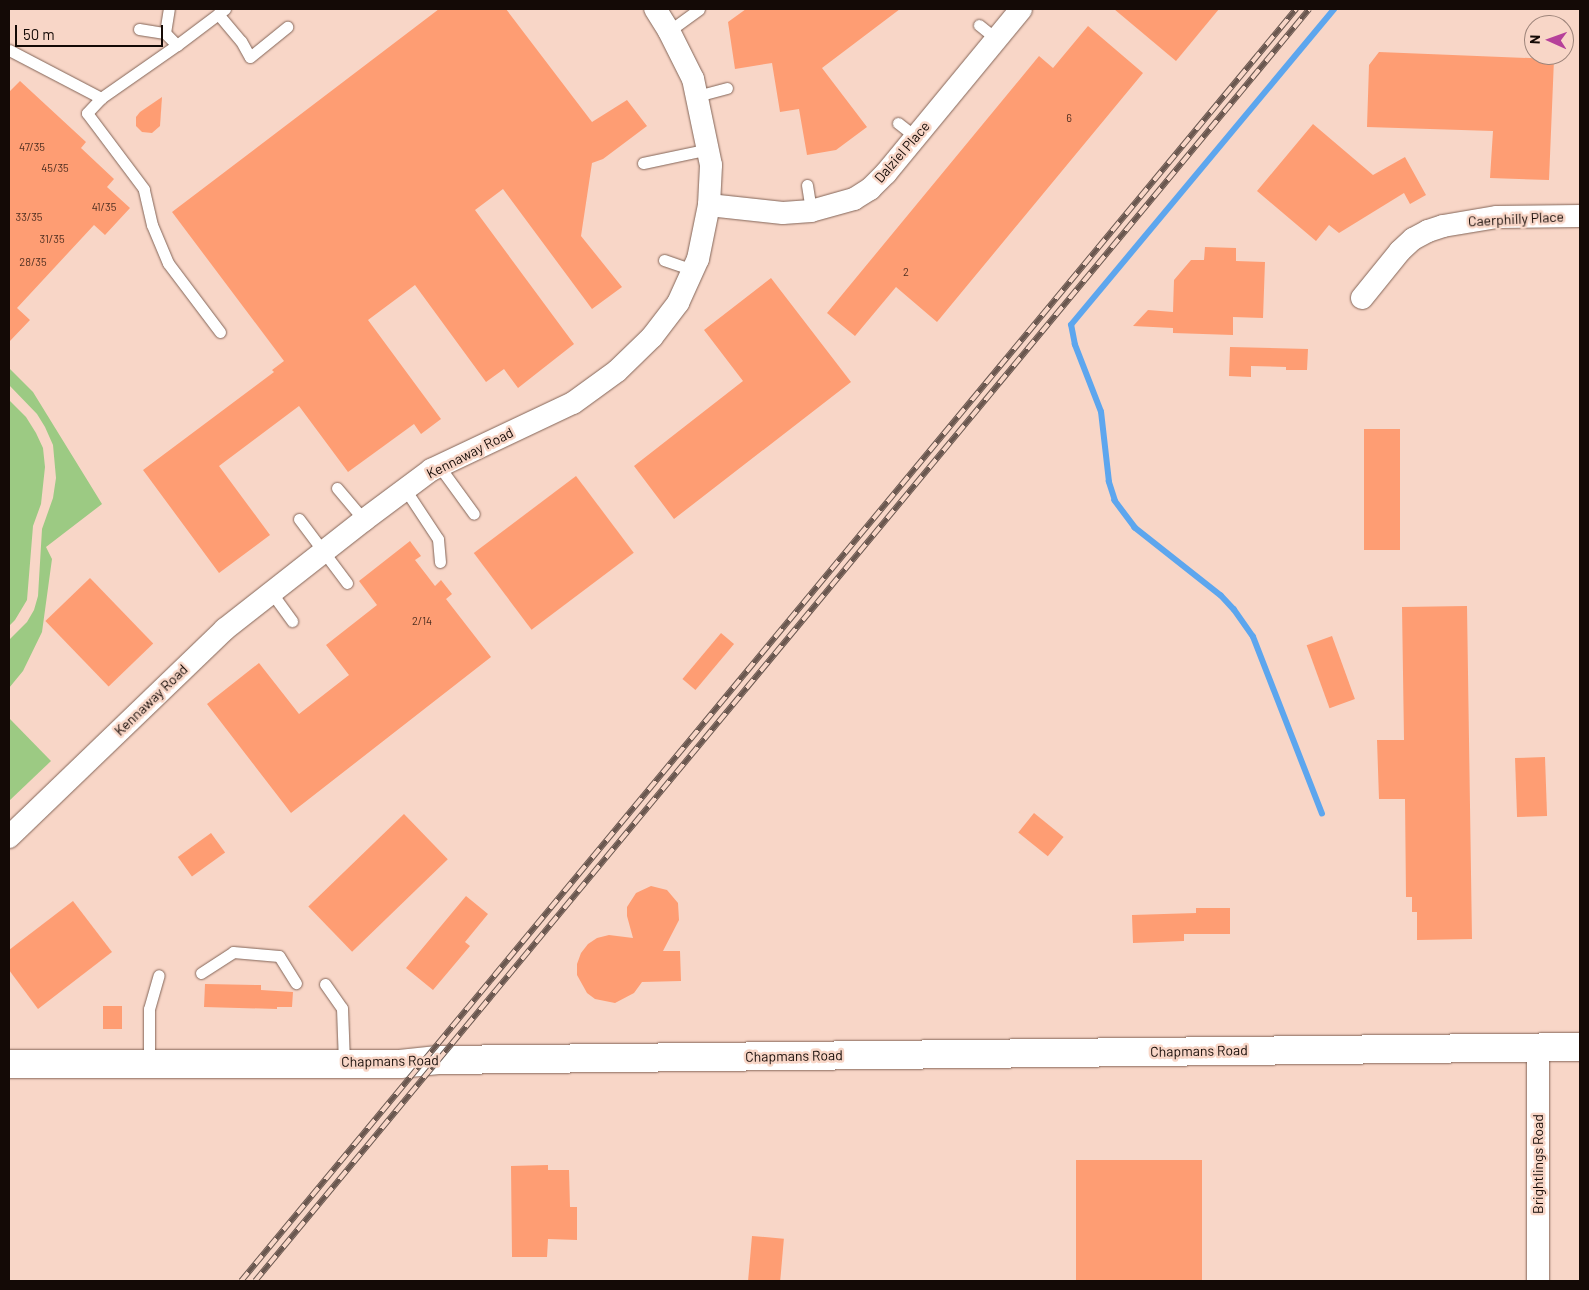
<!DOCTYPE html>
<style>
body{margin:0}
#map{position:relative;width:1589px;height:1290px;overflow:hidden;background:#f8d6c7;font-family:Barlow,sans-serif}
div>[style]{position:absolute}
.green>*{inset:0;background:#9cca83}
.stream>*{height:5.5px;margin:-2.75px;padding:0 2.75px;transform-origin:2.75px;border-radius:2.75px;background:#5da6ee}
.building>*{inset:0;background:#fe9d73;transform-origin:0 0}
.roads{filter:drop-shadow(0 0 1px #836558) drop-shadow(0 0 1px #836558)}
.lane>*{height:11px;margin:-5.5px;padding:0 5.5px;transform-origin:5.5px;border-radius:5.5px;background:#fff}
.street>*{height:22px;margin:-11px;padding:0 11px;transform-origin:11px;border-radius:11px;background:#fff}
.secondary>*{height:28px;margin:-14px;padding:0 14px;transform-origin:14px;border-radius:14px;background:#fff}
.rail>*{height:5.5px;margin-top:-2.75px;transform-origin:0;background:repeating-linear-gradient(90deg,#f8d6c7 0 11px,#6a574f 0 22px);box-sizing:border-box;border-block:1px solid #6a574f}
span{translate:-50% -50%;white-space:nowrap;text-align:center;line-height:1.15;-webkit-text-stroke:5px #f8d6c7;paint-order:stroke}
.number-label{font-size:11px;color:#4e2f21}
.number-label span{-webkit-text-stroke-width:0}
.street-label{font-size:14px;color:#140a06}
.frame{position:absolute;inset:0;border:10px solid #140a06;pointer-events:none}
.north{position:absolute;left:1524px;top:15px;width:50px;height:50px;box-sizing:border-box;background:#f8d6c7;border:1px solid #9d847a;border-radius:50%;rotate:272deg;font-size:14px;font-weight:700;line-height:20px;text-align:center;color:#140a06}
.north::after{content:'';display:block;margin:auto;width:18px;height:22px;background:#b6419a;clip-path:polygon(50% 0,100% 100%,50% 72%,0 100%)}
.scale{position:absolute;left:15px;top:25px;width:148px;height:22px;box-sizing:border-box;border:2px solid #140a06;border-top:0;padding-left:6px;font-size:15px;line-height:18px;white-space:nowrap;color:#140a06;-webkit-text-stroke:4px #f8d6c7;paint-order:stroke}
</style>
<div id="map">
<div class="green">
<div style="clip-path:polygon(9px 368px,33px 392px,102px 504px,46px 547px,52px 559px,42px 632px,23px 671px,9px 688px,9px 640px,27px 622px,34px 610px,38px 596px,42px 529px,53px 498px,56px 478px,53px 445px,45px 427px,37px 414px,9px 385px)"></div>
<div style="clip-path:polygon(9px 400px,26px 417px,36px 433px,43px 448px,45px 467px,41px 504px,33px 526px,27px 600px,15px 620px,9px 626px)"></div>
<div style="clip-path:polygon(9px 718px,51px 761px,9px 801px)"></div>
</div>
<div class="stream">
<div style="left:1322px;top:814px;width:190px;rotate:-111.3deg"></div>
<div style="left:1253px;top:637px;width:33px;rotate:-125deg"></div>
<div style="left:1234px;top:610px;width:19px;rotate:-133deg"></div>
<div style="left:1221px;top:596px;width:110px;rotate:-141.7deg"></div>
<div style="left:1135px;top:528px;width:34px;rotate:-127deg"></div>
<div style="left:1115px;top:501px;width:20px;rotate:-108deg"></div>
<div style="left:1109px;top:482px;width:70px;rotate:-96.5deg"></div>
<div style="left:1101px;top:412px;width:72px;rotate:-111.2deg"></div>
<div style="left:1075px;top:345px;width:20px;rotate:-101deg"></div>
<div style="left:1071px;top:325px;width:411px;rotate:-50.2deg"></div>
</div>
<div class="building">
<div style="clip-path:polygon(439px 9px,506px 9px,592px 122px,627px 100px,647px 126px,603px 159px,592px 163px,581px 236px,622px 287px,592px 309px,503px 189px,475px 210px,574px 344px,518px 388px,504px 369px,486px 382px,415px 285px,368px 320px,441px 419px,421px 434px,414px 424px,348px 472px,299px 406px,219px 466px,270px 535px,219px 573px,143px 470px,274px 372px,272px 370px,284px 361px,172px 212px)"></div>
<div style="clip-path:polygon(746px 9px,900px 9px,822px 68px,867px 127px,836px 150px,807px 155px,799px 109px,780px 112px,772px 63px,735px 69px,728px 22px)"></div>
<div style="clip-path:polygon(1114px 9px,1219px 9px,1176px 61px)"></div>
<div style="clip-path:polygon(1088px 26px,1143px 73px,937px 322px,896px 287px,855px 336px,827px 313px,1039px 56px,1053px 68px)"></div>
<div style="clip-path:polygon(1379px 52px,1554px 59px,1549px 180px,1490px 178px,1493px 131px,1367px 127px,1369px 65px)"></div>
<div style="clip-path:polygon(20px 81px,86px 142px,81px 148px,114px 179px,107px 187px,130px 208px,105px 235px,94px 225px,17px 308px,30px 320px,9px 342px,9px 92px)"></div>
<div style="clip-path:polygon(162px 97px,160px 126px,152px 133px,142px 132px,136px 126px,136px 117px,140px 112px)"></div>
<div style="clip-path:polygon(1313px 124px,1373px 175px,1405px 157px,1426px 195px,1410px 204px,1404px 193px,1339px 233px,1329px 225px,1316px 241px,1257px 191px)"></div>
<div style="clip-path:polygon(1205px 247px,1236px 248px,1236px 261px,1265px 262px,1263px 318px,1233px 317px,1233px 335px,1173px 333px,1173px 328px,1133px 326px,1148px 310px,1173px 312px,1174px 280px,1191px 260px,1204px 260px)"></div>
<div style="clip-path:polygon(771px 278px,851px 382px,674px 519px,634px 466px,743px 381px,704px 330px)"></div>
<div style="clip-path:polygon(1230px 347px,1308px 349px,1307px 370px,1286px 370px,1286px 367px,1251px 366px,1251px 377px,1229px 376px)"></div>
<div style="left:1364px;top:429px;width:36px;height:121px"></div>
<div style="left:576px;top:476px;width:96px;height:128px;rotate:53deg"></div>
<div style="clip-path:polygon(410px 541px,421px 556px,415px 560px,435px 586px,441px 580px,452px 594px,446px 599px,491px 657px,291px 813px,207px 704px,259px 663px,299px 714px,349px 675px,326px 645px,377px 605px,359px 581px)"></div>
<div style="left:90px;top:578px;width:91px;height:62px;rotate:46deg"></div>
<div style="clip-path:polygon(1467px 606px,1472px 939px,1417px 940px,1417px 912px,1412px 912px,1412px 897px,1406px 897px,1405px 799px,1379px 799px,1377px 740px,1404px 740px,1402px 607px)"></div>
<div style="left:721px;top:633px;width:17px;height:60px;rotate:40deg"></div>
<div style="left:1332px;top:636px;width:67px;height:27px;rotate:70deg"></div>
<div style="left:1545px;top:757px;width:59px;height:30px;rotate:88deg"></div>
<div style="left:1034px;top:813px;width:38px;height:25px;rotate:39deg"></div>
<div style="left:404px;top:814px;width:63px;height:133px;rotate:46deg"></div>
<div style="left:211px;top:833px;width:24px;height:41px;rotate:54deg"></div>
<div style="clip-path:polygon(651px 886px,667px 890px,678px 903px,679px 920px,663px 951px,680px 951px,681px 981px,642px 982px,634px 993px,615px 1003px,595px 999px,587px 993px,577px 975px,577px 964px,581px 953px,588px 944px,597px 938px,609px 935px,633px 938px,627px 916px,627px 907px,636px 893px)"></div>
<div style="clip-path:polygon(466px 896px,488px 914px,465px 942px,470px 946px,433px 990px,406px 968px)"></div>
<div style="clip-path:polygon(73px 901px,112px 952px,38px 1009px,9px 970px,9px 950px)"></div>
<div style="clip-path:polygon(1196px 908px,1230px 908px,1230px 934px,1184px 934px,1184px 941px,1133px 943px,1132px 915px,1196px 913px)"></div>
<div style="clip-path:polygon(205px 984px,261px 985px,261px 990px,293px 992px,292px 1007px,277px 1007px,277px 1009px,204px 1007px)"></div>
<div style="left:103px;top:1006px;width:19px;height:23px"></div>
<div style="left:1076px;top:1160px;width:126px;height:121px"></div>
<div style="clip-path:polygon(548px 1165px,548px 1170px,569px 1170px,570px 1207px,577px 1207px,577px 1240px,548px 1239px,547px 1257px,512px 1257px,511px 1166px)"></div>
<div style="left:752px;top:1236px;width:32px;height:45px;rotate:5deg"></div>
</div>
<div class="roads">
<div class="lane">
<div style="left:218px;top:14px;width:35px;rotate:50deg"></div>
<div style="left:241px;top:41px;width:18px;rotate:61deg"></div>
<div style="left:250px;top:57px;width:48px;rotate:-39deg"></div>
<div style="left:979px;top:25px;width:22px;rotate:39deg"></div>
<div style="left:139px;top:29px;width:26px;rotate:9deg"></div>
<div style="left:165px;top:33px;width:17px;rotate:45deg"></div>
<div style="left:669px;top:31px;width:37px;rotate:-36deg"></div>
<div style="left:165px;top:33px;width:24px;rotate:-81deg"></div>
<div style="left:9px;top:50px;width:104px;rotate:27.6deg"></div>
<div style="left:697px;top:96px;width:31px;rotate:-15deg"></div>
<div style="left:898px;top:123px;width:23px;rotate:38deg"></div>
<div style="left:643px;top:163px;width:67px;rotate:-12deg"></div>
<div style="left:807px;top:185px;width:26px;rotate:81deg"></div>
<div style="left:664px;top:260px;width:31px;rotate:19deg"></div>
<div style="left:220px;top:332px;width:86px;rotate:-127deg"></div>
<div style="left:168px;top:263px;width:41px;rotate:-112.8deg"></div>
<div style="left:152px;top:225px;width:37px;rotate:-103deg"></div>
<div style="left:144px;top:189px;width:95px;rotate:-126.9deg"></div>
<div style="left:87px;top:113px;width:21px;rotate:-47deg"></div>
<div style="left:101px;top:98px;width:93px;rotate:-34.9deg"></div>
<div style="left:177px;top:45px;width:60px;rotate:-36.9deg"></div>
<div style="left:439px;top:466px;width:59px;rotate:53.9deg"></div>
<div style="left:337px;top:488px;width:42px;rotate:49.8deg"></div>
<div style="left:405px;top:489px;width:60px;rotate:56.6deg"></div>
<div style="left:438px;top:539px;width:23px;rotate:85deg"></div>
<div style="left:299px;top:519px;width:80px;rotate:53.1deg"></div>
<div style="left:271px;top:592px;width:36px;rotate:54deg"></div>
<div style="left:201px;top:973px;width:38px;rotate:-33deg"></div>
<div style="left:233px;top:952px;width:46px;rotate:5deg"></div>
<div style="left:279px;top:956px;width:32px;rotate:58deg"></div>
<div style="left:325px;top:984px;width:29px;rotate:55deg"></div>
<div style="left:342px;top:1008px;width:55px;rotate:87.9deg"></div>
<div style="left:149px;top:1063px;width:54px;rotate:-90deg"></div>
<div style="left:149px;top:1009px;width:35px;rotate:-74deg"></div>
</div>
<div class="street">
<div style="left:709px;top:205px;width:74px;rotate:6.2deg"></div>
<div style="left:783px;top:213px;width:28px;rotate:-4deg"></div>
<div style="left:811px;top:211px;width:45px;rotate:-15.6deg"></div>
<div style="left:854px;top:199px;width:19px;rotate:-32deg"></div>
<div style="left:870px;top:189px;width:23px;rotate:-45deg"></div>
<div style="left:886px;top:173px;width:212px;rotate:-50.5deg"></div>
<div style="left:1362px;top:298px;width:60px;rotate:-51deg"></div>
<div style="left:1400px;top:251px;width:18px;rotate:-43deg"></div>
<div style="left:1413px;top:239px;width:17px;rotate:-28deg"></div>
<div style="left:1428px;top:231px;width:16px;rotate:-18deg"></div>
<div style="left:1443px;top:226px;width:55px;rotate:-9.5deg"></div>
<div style="left:1497px;top:217px;width:83px;rotate:-0.7deg"></div>
<div style="left:9px;top:837px;width:300px;rotate:-43.9deg"></div>
<div style="left:225px;top:629px;width:177px;rotate:-38.1deg"></div>
<div style="left:364px;top:520px;width:84px;rotate:-36.7deg"></div>
<div style="left:431px;top:470px;width:157px;rotate:-25.3deg"></div>
<div style="left:573px;top:403px;width:54px;rotate:-36deg"></div>
<div style="left:617px;top:371px;width:49px;rotate:-44.2deg"></div>
<div style="left:652px;top:337px;width:43px;rotate:-52.6deg"></div>
<div style="left:678px;top:303px;width:48px;rotate:-65.6deg"></div>
<div style="left:698px;top:259px;width:55px;rotate:-78.5deg"></div>
<div style="left:709px;top:205px;width:40px;rotate:-87.1deg"></div>
<div style="left:711px;top:165px;width:88px;rotate:-101.8deg"></div>
<div style="left:693px;top:79px;width:54px;rotate:-116.6deg"></div>
<div style="left:669px;top:31px;width:26px;rotate:-122deg"></div>
<div style="left:1538px;top:1281px;width:234px;rotate:-90deg"></div>
</div>
<div class="secondary">
<div style="left:9px;top:1064px;width:391px"></div>
<div style="left:400px;top:1064px;width:38px;rotate:-6deg"></div>
<div style="left:438px;top:1060px;width:1142px;rotate:-0.65deg"></div>
</div>
</div>
<div class="rail">
<div style="left:241px;top:1281px;width:1653px;rotate:-50.33deg"></div>
<div style="left:255px;top:1281px;width:1652px;rotate:-50.35deg"></div>
</div>
<div class="number-label">
<span style="left:1069px;top:118px">6</span>
<span style="left:32px;top:147px">47/35</span>
<span style="left:55px;top:168px">45/35</span>
<span style="left:104px;top:207px">41/35</span>
<span style="left:29px;top:217px">33/35</span>
<span style="left:52px;top:239px">31/35</span>
<span style="left:33px;top:262px">28/35</span>
<span style="left:906px;top:272px">2</span>
<span style="left:422px;top:621px">2/14</span>
</div>
<div class="street-label">
<span style="left:902px;top:152px;rotate:-49deg">Dalziel Place</span>
<span style="left:1516px;top:219px;rotate:-3deg">Caerphilly Place</span>
<span style="left:470px;top:453px;rotate:-27deg">Kennaway Road</span>
<span style="left:151px;top:700px;rotate:-44deg">Kennaway Road</span>
<span style="left:1199px;top:1051px;rotate:-1deg">Chapmans Road</span>
<span style="left:794px;top:1056px;rotate:-1deg">Chapmans Road</span>
<span style="left:390px;top:1061px;rotate:-1deg">Chapmans Road</span>
<span style="left:1538px;top:1164px;rotate:-90deg">Brightlings Road</span>
</div>
<div class="frame"></div>
<div class="north">N</div>
<div class="scale">50 m</div>
</div>
